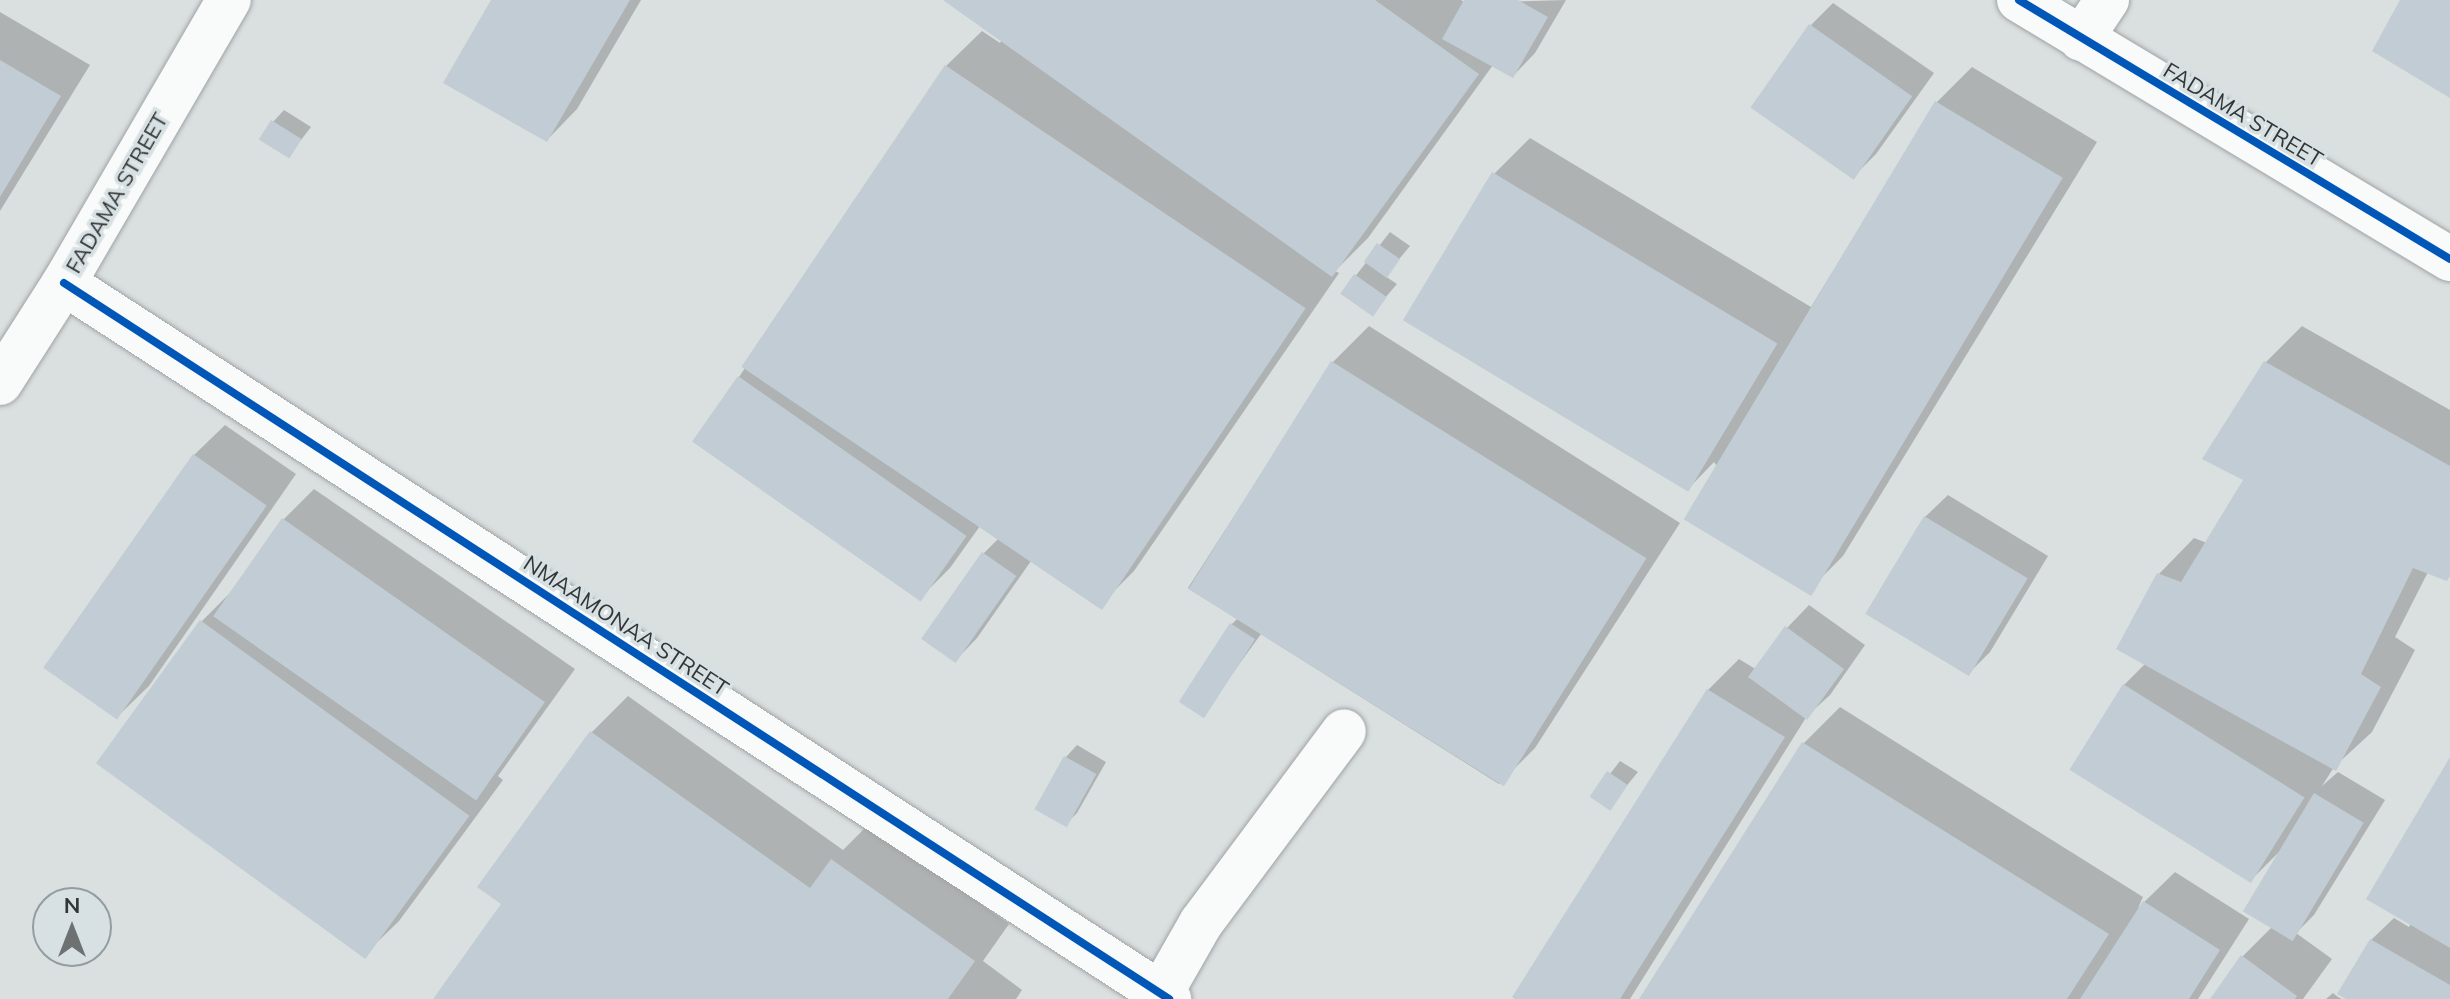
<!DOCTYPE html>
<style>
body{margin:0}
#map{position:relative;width:2450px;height:999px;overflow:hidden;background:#dadfe0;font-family:Mulish,sans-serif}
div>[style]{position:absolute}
.shadow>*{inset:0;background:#0003}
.building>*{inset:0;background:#c2ccd4;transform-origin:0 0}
.roads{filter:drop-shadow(0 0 2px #9fa3a4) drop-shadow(0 0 2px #9fa3a4)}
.minor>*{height:44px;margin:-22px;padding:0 22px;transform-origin:22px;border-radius:22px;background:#f9fafa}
.cycleway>*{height:8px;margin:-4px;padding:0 4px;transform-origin:4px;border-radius:4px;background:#0057b8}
span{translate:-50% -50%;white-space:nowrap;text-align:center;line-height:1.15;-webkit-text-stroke:7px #d7e0e3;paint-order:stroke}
.street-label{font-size:22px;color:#333637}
.north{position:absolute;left:32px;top:887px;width:80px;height:80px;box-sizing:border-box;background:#d7e0e3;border:2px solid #959c9e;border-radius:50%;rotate:0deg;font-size:22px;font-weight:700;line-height:32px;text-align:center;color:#333637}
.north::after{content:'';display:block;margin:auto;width:28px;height:36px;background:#6d7172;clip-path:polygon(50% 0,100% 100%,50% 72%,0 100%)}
</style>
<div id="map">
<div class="shadow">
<div style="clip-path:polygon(493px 0,641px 0,577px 109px,547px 140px)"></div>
<div style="clip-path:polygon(947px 0,1461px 0,1465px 3px,1566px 0,1535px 53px,1513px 76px,1493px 65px,1368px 238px,1335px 271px,1339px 273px,1134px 571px,1098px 607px,1031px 561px,977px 638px,955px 661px,983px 554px,998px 539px,980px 526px,950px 568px,919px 599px,739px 377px,946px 66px,982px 31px,1000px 43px,1002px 40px)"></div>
<div style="clip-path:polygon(1833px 3px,1934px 73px,1876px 154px,1853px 177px,1811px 25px)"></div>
<div style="clip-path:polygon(0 12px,90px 65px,0 211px)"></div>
<div style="clip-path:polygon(1972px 67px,2097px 142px,1843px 556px,1807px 592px,1714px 462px,1688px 489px,1494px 174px,1530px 138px,1811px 307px,1936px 103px)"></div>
<div style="clip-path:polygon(284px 110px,311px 127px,288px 157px,273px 122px)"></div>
<div style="clip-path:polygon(1390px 232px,1410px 246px,1385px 276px,1397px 284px,1372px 313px,1343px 292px)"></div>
<div style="clip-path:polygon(1369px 326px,1680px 523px,1535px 748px,1499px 784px,1261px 634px,1203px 714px,1231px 625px,1237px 619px,1188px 588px,1333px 362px)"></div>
<div style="clip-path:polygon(2302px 326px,2450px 410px,2450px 575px,2428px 572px,2395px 637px,2415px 650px,2372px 732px,2334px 767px,2322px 786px,2338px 772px,2385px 800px,2314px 915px,2296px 933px,2332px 959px,2303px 999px,2212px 999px,2243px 956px,2273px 926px,2279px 852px,2252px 879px,2124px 685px,2145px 664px,2158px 575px,2194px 538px,2207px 543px,2246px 479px,2266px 362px)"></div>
<div style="clip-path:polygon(225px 425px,296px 474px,149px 686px,118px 716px,194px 455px)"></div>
<div style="clip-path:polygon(314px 489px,575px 669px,498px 776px,503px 780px,399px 921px,363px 956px,201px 622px,237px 586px,284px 519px)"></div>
<div style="clip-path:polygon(1948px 495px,2048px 556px,1990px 652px,1968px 674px,1925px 517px)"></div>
<div style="clip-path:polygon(1809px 605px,1865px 645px,1830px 695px,1807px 716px,1630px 999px,1515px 997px,1708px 690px,1739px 659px,1757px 670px,1787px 628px)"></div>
<div style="clip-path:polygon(628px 696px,843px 850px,869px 824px,1009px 924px,983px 961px,1022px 990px,1016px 999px,436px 999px,504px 904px,480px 887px,592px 732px)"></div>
<div style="clip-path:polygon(1840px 707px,2143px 897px,2138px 908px,2175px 872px,2249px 919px,2198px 999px,1641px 999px,1804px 743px)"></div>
<div style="clip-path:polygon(1077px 745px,1106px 762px,1077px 813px,1066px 824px,1036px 807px,1066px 757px)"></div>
<div style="clip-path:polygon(2450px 760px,2450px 999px,2350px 999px,2371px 940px,2394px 918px,2409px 927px,2411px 923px)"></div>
<div style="clip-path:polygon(1620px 761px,1638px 772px,1609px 807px,1593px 796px)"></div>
<div style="clip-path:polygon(2333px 993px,2338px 997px,2342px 999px,2326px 999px)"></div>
</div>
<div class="building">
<div style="clip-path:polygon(491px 0,630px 0,547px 142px,443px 83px)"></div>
<div style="clip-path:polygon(943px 0,1375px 0,1479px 74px,1332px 277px)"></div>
<div style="clip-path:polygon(1464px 0,1518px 0,1548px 17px,1513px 78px,1442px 39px)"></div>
<div style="clip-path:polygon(2400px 0,2450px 0,2450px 98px,2372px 51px)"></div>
<div style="left:1809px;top:24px;width:126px;height:102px;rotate:35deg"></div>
<div style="clip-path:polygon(0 60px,61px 96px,0 197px)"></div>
<div style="left:945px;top:65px;width:435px;height:364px;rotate:34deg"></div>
<div style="left:1935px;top:101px;width:149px;height:488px;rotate:31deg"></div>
<div style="left:271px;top:120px;width:36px;height:23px;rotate:32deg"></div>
<div style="left:1492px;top:172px;width:333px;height:173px;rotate:31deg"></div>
<div style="left:1377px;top:243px;width:28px;height:23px;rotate:35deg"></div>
<div style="left:1354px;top:274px;width:40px;height:24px;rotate:35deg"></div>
<div style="left:1331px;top:361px;width:372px;height:269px;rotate:32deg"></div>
<div style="clip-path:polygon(2264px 361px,2450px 466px,2450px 576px,2447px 581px,2413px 568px,2361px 674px,2381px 687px,2336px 771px,2116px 649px,2157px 573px,2181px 582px,2243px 480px,2202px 459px)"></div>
<div style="left:738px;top:376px;width:279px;height:80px;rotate:35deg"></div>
<div style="left:193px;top:454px;width:90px;height:261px;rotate:35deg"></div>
<div style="left:1924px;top:516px;width:121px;height:114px;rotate:31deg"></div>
<div style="left:282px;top:518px;width:321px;height:120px;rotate:35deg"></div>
<div style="left:982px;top:552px;width:42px;height:106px;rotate:35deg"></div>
<div style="left:200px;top:620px;width:333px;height:177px;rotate:36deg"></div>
<div style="left:1230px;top:623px;width:30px;height:94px;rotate:33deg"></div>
<div style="left:1785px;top:626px;width:73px;height:63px;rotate:36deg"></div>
<div style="left:2123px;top:684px;width:214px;height:101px;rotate:32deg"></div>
<div style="clip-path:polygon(1707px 689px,1785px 737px,1620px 999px,1515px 999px,1512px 997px)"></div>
<div style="clip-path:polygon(590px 731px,810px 888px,831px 859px,975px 961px,948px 999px,433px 999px,501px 904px,477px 887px)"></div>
<div style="clip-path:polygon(1802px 742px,2109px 934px,2067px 999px,1639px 999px)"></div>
<div style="left:1064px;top:756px;width:37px;height:61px;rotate:29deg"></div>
<div style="clip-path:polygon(2450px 757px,2450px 948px,2366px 899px)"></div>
<div style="left:1607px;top:771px;width:25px;height:31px;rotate:34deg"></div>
<div style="left:2314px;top:793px;width:58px;height:138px;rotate:31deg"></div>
<div style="clip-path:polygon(2143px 901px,2220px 950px,2189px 999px,2080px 999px)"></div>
<div style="clip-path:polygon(2370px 939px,2450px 985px,2450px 999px,2346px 999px,2337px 994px)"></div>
<div style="clip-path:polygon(2241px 955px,2297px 996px,2295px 999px,2210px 999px)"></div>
</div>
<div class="roads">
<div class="minor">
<div style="left:2019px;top:0;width:503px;rotate:31deg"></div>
<div style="left:2081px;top:39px;width:47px;rotate:-56.3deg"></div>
<div style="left:64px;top:283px;width:1317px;rotate:32.94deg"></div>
<div style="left:0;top:383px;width:119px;rotate:-57.4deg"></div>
<div style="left:64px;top:283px;width:328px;rotate:-59.8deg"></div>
<div style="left:1161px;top:993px;width:81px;rotate:-60.3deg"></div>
<div style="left:1201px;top:923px;width:239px;rotate:-53.3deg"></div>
</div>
</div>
<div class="cycleway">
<div style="left:2019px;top:0;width:503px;rotate:31deg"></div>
<div style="left:64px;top:283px;width:1317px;rotate:32.94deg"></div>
</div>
<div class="street-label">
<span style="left:2243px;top:115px;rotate:31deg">FADAMA STREET</span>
<span style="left:117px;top:193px;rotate:-60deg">FADAMA STREET</span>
<span style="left:626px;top:626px;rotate:33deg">NMAAMONAA STREET</span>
</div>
<div class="north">N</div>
</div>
